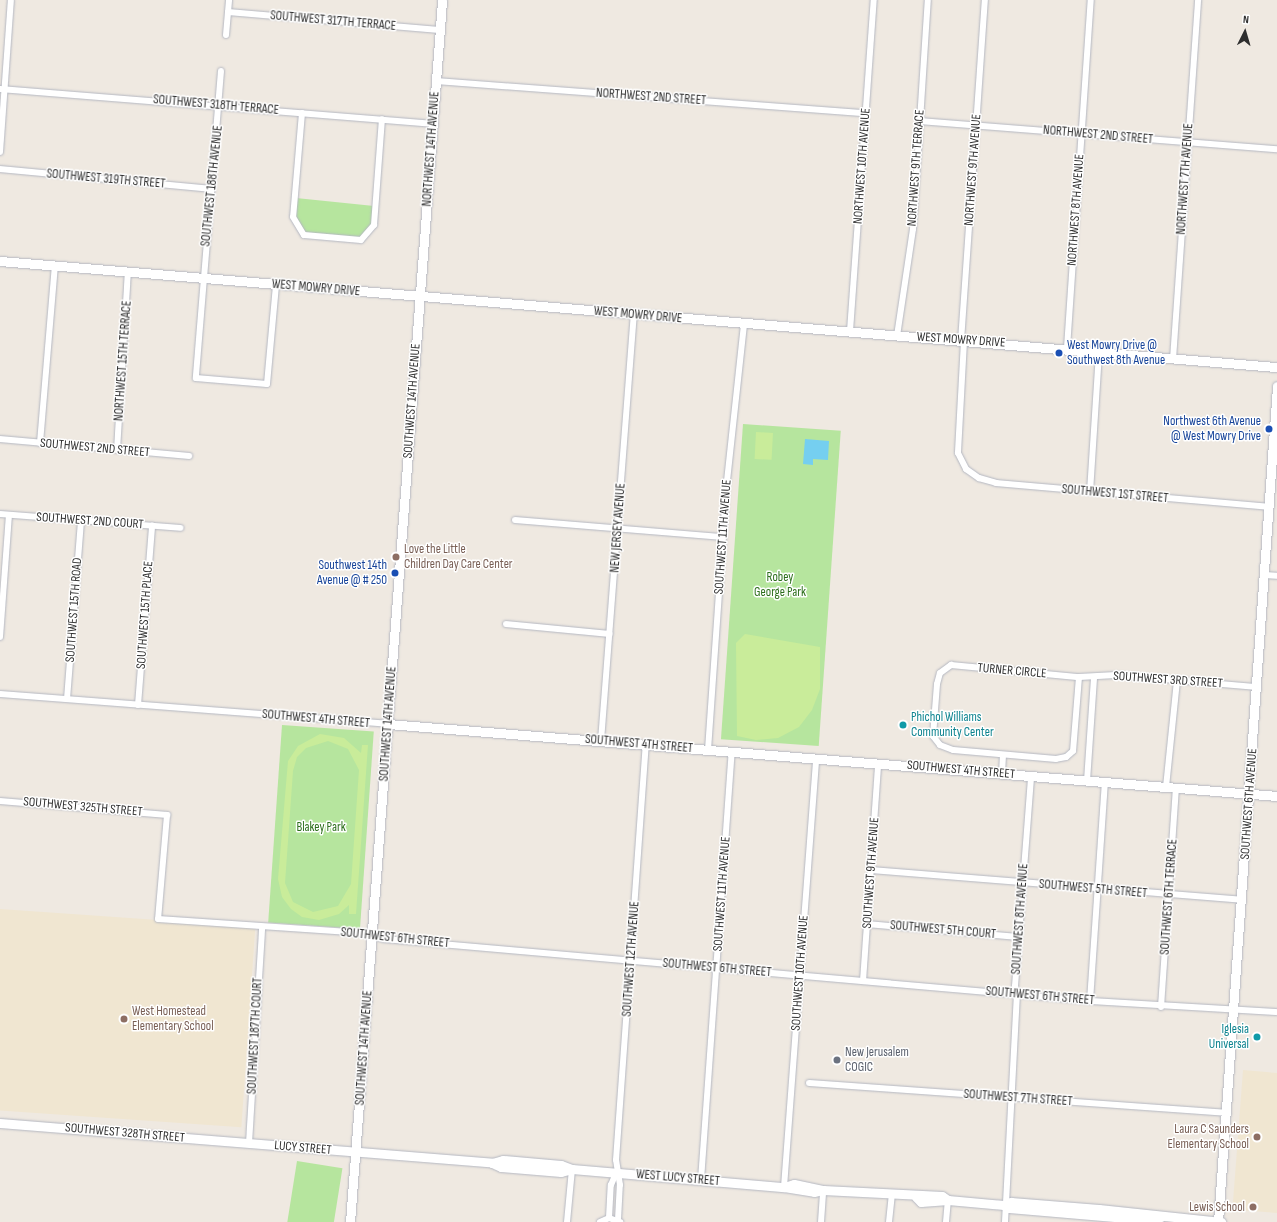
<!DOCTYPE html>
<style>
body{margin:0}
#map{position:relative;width:1277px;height:1222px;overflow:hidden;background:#efe9e1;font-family:"Sofia Sans Condensed",sans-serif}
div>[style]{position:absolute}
.education>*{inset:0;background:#f0e6d1;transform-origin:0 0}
.green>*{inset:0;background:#b6e59e;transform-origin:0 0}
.pitch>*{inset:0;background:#c9ec9a;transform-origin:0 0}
.water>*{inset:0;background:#75cff0}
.roads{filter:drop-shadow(0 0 1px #b4b7c1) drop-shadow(0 0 1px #b4b7c1)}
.street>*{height:6px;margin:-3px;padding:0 3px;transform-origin:3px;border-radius:3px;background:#fff}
.secondary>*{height:9px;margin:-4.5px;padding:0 4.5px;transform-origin:4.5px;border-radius:4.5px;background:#fff}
.dots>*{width:11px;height:11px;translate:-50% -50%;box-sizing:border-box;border:2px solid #fff;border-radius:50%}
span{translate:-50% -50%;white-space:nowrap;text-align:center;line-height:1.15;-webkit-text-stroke:3px #fff;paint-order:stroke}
.street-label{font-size:13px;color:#2e2e2e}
.transit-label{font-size:13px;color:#164399}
.left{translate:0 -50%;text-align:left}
.right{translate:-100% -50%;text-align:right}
.education-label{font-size:13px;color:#785e54}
.park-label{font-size:13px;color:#2c6e1b}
.culture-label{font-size:13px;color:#0d838f}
.worship-label{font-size:13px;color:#5b616d}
.north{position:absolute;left:1225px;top:12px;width:40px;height:40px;-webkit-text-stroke:3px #fff;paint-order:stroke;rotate:5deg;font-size:11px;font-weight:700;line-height:16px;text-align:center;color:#2e2e2e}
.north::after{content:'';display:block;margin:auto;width:14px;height:18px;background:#2e2e2e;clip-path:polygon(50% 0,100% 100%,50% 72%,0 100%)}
</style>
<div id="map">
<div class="education">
<div style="left:0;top:909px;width:256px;height:201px;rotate:4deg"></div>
<div style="clip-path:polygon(1243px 1070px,1277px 1073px,1277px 1213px,1239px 1210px,1233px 1202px)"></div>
</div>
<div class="green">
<div style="clip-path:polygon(296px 198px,374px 206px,372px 225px,361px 239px,304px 234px,294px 217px)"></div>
<div style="left:743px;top:424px;width:98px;height:316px;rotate:4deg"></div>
<div style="left:282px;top:725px;width:92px;height:198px;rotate:4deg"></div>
<div style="left:297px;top:1161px;width:46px;height:62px;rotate:9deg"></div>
</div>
<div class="pitch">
<div style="left:756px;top:432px;width:17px;height:27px;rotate:3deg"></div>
<div style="clip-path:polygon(745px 634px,820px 647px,820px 689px,812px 710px,799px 727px,778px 738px,756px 740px,737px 736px,736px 643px)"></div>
<div style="clip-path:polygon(evenodd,320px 734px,344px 738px,361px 753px,362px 745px,368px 745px,356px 914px,349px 914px,349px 905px,339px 914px,319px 920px,302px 917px,291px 909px,282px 897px,278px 879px,288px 761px,298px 746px,320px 734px,328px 741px,348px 749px,359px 770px,351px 884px,338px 906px,313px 912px,293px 902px,285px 883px,293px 771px,297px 757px,306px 748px,328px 741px)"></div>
</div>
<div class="water">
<div style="clip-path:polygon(805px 439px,829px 441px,828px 460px,813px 459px,813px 465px,803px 464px)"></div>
</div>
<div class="roads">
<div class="street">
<div style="left:228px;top:12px;width:212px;rotate:4.9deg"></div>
<div style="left:226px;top:35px;width:35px;rotate:-85deg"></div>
<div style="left:221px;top:71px;width:308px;rotate:94.7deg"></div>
<div style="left:196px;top:378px;width:71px;rotate:4.8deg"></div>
<div style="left:267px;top:384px;width:99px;rotate:-84.8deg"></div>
<div style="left:436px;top:81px;width:430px;rotate:4.3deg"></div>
<div style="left:0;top:89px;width:433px;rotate:4.6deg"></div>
<div style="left:302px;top:113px;width:104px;rotate:94.9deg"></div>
<div style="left:293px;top:217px;width:21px;rotate:59deg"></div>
<div style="left:304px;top:235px;width:57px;rotate:5deg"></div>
<div style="left:361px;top:240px;width:20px;rotate:-49deg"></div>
<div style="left:374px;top:225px;width:106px;rotate:-85.7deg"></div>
<div style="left:919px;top:121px;width:359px;rotate:4.5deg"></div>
<div style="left:0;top:152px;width:152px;rotate:-85.9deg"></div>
<div style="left:0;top:169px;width:213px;rotate:5.4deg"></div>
<div style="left:850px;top:331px;width:332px;rotate:-85.9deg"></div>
<div style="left:897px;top:336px;width:108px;rotate:-81.5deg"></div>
<div style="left:913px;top:229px;width:229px;rotate:-86.3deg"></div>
<div style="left:961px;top:341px;width:342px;rotate:-86deg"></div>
<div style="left:964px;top:341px;width:112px;rotate:93.1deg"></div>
<div style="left:958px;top:453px;width:18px;rotate:63deg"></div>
<div style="left:966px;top:469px;width:16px;rotate:35deg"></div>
<div style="left:979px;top:478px;width:18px;rotate:16deg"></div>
<div style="left:996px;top:483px;width:273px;rotate:5deg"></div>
<div style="left:1067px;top:348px;width:349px;rotate:-86.1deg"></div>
<div style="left:1173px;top:359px;width:360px;rotate:-86deg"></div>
<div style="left:0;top:439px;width:190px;rotate:5.1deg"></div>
<div style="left:40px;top:443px;width:178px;rotate:-85.2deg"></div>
<div style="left:117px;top:450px;width:178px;rotate:-86.5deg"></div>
<div style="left:1090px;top:492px;width:140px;rotate:-86.3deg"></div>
<div style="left:0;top:514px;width:181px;rotate:4.4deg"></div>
<div style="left:515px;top:520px;width:209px;rotate:4.7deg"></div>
<div style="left:1264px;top:575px;width:13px;rotate:4deg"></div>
<div style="left:506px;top:624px;width:104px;rotate:5.5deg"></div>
<div style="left:0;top:637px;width:122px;rotate:-85.8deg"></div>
<div style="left:951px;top:665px;width:129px;rotate:5.4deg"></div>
<div style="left:1079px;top:677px;width:74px;rotate:94.6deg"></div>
<div style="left:1073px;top:751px;width:9px;rotate:139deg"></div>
<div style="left:1066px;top:757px;width:10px;rotate:169deg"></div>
<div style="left:1056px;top:759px;width:103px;rotate:-175deg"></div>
<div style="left:953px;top:750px;width:14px;rotate:-159deg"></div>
<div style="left:940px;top:745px;width:11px;rotate:-128deg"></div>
<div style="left:933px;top:736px;width:52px;rotate:-85.6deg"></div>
<div style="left:937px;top:684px;width:11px;rotate:-75deg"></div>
<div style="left:940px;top:673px;width:14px;rotate:-36deg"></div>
<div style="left:1079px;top:677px;width:37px;rotate:-3deg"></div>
<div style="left:1116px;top:675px;width:142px;rotate:4.9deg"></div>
<div style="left:0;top:694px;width:389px;rotate:4.4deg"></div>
<div style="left:67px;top:699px;width:180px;rotate:-85.5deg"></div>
<div style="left:138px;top:705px;width:180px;rotate:-85.5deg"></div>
<div style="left:601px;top:741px;width:428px;rotate:-85.6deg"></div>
<div style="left:708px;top:750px;width:270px;rotate:-86deg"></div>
<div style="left:727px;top:481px;width:158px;rotate:-83.8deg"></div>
<div style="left:1002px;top:774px;width:19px;rotate:-87deg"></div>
<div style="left:1087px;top:781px;width:103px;rotate:-86.1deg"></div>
<div style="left:1166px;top:787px;width:108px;rotate:-84.1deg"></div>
<div style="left:0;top:801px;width:168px;rotate:4.8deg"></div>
<div style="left:167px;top:815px;width:104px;rotate:94.9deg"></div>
<div style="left:158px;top:919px;width:203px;rotate:3.9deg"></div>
<div style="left:361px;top:933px;width:24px;rotate:15deg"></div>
<div style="left:384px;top:939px;width:709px;rotate:5.02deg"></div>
<div style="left:1090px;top:1001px;width:187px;rotate:3.4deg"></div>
<div style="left:871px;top:870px;width:372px;rotate:4.6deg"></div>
<div style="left:867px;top:924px;width:152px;rotate:4.9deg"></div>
<div style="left:863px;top:981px;width:218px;rotate:-86deg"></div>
<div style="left:1090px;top:1001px;width:220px;rotate:-86.1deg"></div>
<div style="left:1161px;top:1007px;width:220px;rotate:-86.1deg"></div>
<div style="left:809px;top:1083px;width:418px;rotate:4.1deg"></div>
<div style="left:249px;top:1143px;width:215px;rotate:-86.5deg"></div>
<div style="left:701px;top:1180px;width:429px;rotate:-85.9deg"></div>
<div style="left:784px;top:1187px;width:429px;rotate:-85.7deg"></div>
<div style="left:609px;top:1218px;width:33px;rotate:-87deg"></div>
<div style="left:611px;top:1185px;width:13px;rotate:-67deg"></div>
<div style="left:618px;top:1220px;width:35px;rotate:-87deg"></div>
<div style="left:620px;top:1185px;width:25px;rotate:-99deg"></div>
<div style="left:616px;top:1160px;width:416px;rotate:-85.9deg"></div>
<div style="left:567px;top:1222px;width:53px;rotate:-84.6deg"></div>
<div style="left:600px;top:1222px;width:10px;rotate:-24deg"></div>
<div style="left:609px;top:1218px;width:12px;rotate:20deg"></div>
<div style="left:821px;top:1222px;width:32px;rotate:-86deg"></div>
<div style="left:889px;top:1222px;width:27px;rotate:-84deg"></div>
<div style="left:946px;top:1222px;width:22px;rotate:-85deg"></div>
<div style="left:1005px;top:1222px;width:228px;rotate:-87deg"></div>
<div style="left:1017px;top:994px;width:8px;rotate:-104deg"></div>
<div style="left:1015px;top:986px;width:211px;rotate:-85.6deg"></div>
</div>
<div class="secondary">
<div style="left:0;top:261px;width:1281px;rotate:4.75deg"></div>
<div style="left:388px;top:724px;width:892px;rotate:4.63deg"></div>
<div style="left:0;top:1123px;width:494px;rotate:4.6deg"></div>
<div style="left:492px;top:1163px;width:11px;rotate:-15deg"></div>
<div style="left:503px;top:1160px;width:58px;rotate:4.9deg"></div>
<div style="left:561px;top:1165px;width:12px;rotate:20deg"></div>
<div style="left:572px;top:1169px;width:213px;rotate:4.9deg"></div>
<div style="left:784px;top:1187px;width:10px;rotate:-17deg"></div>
<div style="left:794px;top:1184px;width:30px;rotate:12deg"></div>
<div style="left:823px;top:1190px;width:119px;rotate:2.9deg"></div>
<div style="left:942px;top:1196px;width:7px;rotate:34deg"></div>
<div style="left:948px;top:1200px;width:56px;rotate:5.1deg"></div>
<div style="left:1004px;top:1205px;width:8px;rotate:-23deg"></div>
<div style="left:1011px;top:1202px;width:88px;rotate:4.5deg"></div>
<div style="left:1099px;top:1209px;width:123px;rotate:6.1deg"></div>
<div style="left:492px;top:1163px;width:10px;rotate:24deg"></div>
<div style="left:501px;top:1167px;width:60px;rotate:4.8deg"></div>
<div style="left:561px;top:1172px;width:11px;rotate:-15deg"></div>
<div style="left:784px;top:1187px;width:30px;rotate:9deg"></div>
<div style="left:814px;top:1192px;width:9px;rotate:-13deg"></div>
<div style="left:916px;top:1197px;width:7px;rotate:45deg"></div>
<div style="left:921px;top:1202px;width:27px;rotate:-4deg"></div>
<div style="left:1004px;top:1205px;width:6px;rotate:31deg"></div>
<div style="left:1009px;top:1208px;width:141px;rotate:4.9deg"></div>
<div style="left:1149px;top:1220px;width:12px;rotate:-14deg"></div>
<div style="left:350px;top:1222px;width:1225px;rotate:-85.69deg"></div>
<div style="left:1218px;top:1222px;width:838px;rotate:-85.96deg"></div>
</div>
</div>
<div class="dots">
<div style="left:1059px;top:353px;background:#1a4fb4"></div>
<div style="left:1269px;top:429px;background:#1a4fb4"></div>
<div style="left:396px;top:557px;background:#8d6e63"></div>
<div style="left:395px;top:573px;background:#1a4fb4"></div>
<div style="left:903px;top:725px;background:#0f9aa8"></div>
<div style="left:124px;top:1019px;background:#8d6e63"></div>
<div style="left:1257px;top:1037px;background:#0f9aa8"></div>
<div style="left:837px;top:1060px;background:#6b7280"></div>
<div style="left:1257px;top:1137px;background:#8d6e63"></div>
<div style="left:1253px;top:1207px;background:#8d6e63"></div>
</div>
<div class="street-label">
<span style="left:333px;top:21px;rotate:5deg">SOUTHWEST 317TH TERRACE</span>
<span style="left:651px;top:97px;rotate:4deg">NORTHWEST 2ND STREET</span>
<span style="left:216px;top:105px;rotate:5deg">SOUTHWEST 318TH TERRACE</span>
<span style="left:1098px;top:135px;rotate:5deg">NORTHWEST 2ND STREET</span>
<span style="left:431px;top:149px;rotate:-86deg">NORTHWEST 14TH AVENUE</span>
<span style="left:862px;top:166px;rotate:-86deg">NORTHWEST 10TH AVENUE</span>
<span style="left:916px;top:168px;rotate:-86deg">NORTHWEST 9TH TERRACE</span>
<span style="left:973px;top:170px;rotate:-86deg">NORTHWEST 9TH AVENUE</span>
<span style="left:106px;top:179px;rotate:5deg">SOUTHWEST 319TH STREET</span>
<span style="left:1185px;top:179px;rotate:-86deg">NORTHWEST 7TH AVENUE</span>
<span style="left:212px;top:186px;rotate:-84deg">SOUTHWEST 188TH AVENUE</span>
<span style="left:1076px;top:210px;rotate:-86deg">NORTHWEST 8TH AVENUE</span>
<span style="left:316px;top:288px;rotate:5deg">WEST MOWRY DRIVE</span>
<span style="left:638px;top:315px;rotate:5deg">WEST MOWRY DRIVE</span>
<span style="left:961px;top:340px;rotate:4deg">WEST MOWRY DRIVE</span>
<span style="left:123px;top:361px;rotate:-86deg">NORTHWEST 15TH TERRACE</span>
<span style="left:412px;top:401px;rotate:-86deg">SOUTHWEST 14TH AVENUE</span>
<span style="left:95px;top:448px;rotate:5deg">SOUTHWEST 2ND STREET</span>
<span style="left:1115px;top:494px;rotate:5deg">SOUTHWEST 1ST STREET</span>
<span style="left:90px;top:521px;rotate:4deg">SOUTHWEST 2ND COURT</span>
<span style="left:618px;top:528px;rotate:-86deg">NEW JERSEY AVENUE</span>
<span style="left:723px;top:537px;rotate:-86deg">SOUTHWEST 11TH AVENUE</span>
<span style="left:74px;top:610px;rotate:-86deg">SOUTHWEST 15TH ROAD</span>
<span style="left:145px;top:615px;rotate:-86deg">SOUTHWEST 15TH PLACE</span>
<span style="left:1012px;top:671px;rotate:5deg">TURNER CIRCLE</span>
<span style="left:1168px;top:680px;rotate:4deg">SOUTHWEST 3RD STREET</span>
<span style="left:316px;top:719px;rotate:5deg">SOUTHWEST 4TH STREET</span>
<span style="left:388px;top:724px;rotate:-86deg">SOUTHWEST 14TH AVENUE</span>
<span style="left:639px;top:744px;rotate:5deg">SOUTHWEST 4TH STREET</span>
<span style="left:961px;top:770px;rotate:5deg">SOUTHWEST 4TH STREET</span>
<span style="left:1249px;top:804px;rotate:-86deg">SOUTHWEST 6TH AVENUE</span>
<span style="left:83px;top:807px;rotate:5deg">SOUTHWEST 325TH STREET</span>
<span style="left:871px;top:873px;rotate:-86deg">SOUTHWEST 9TH AVENUE</span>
<span style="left:1093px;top:889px;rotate:5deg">SOUTHWEST 5TH STREET</span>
<span style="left:722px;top:894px;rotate:-86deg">SOUTHWEST 11TH AVENUE</span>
<span style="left:1169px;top:897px;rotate:-86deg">SOUTHWEST 6TH TERRACE</span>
<span style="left:1020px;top:919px;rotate:-86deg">SOUTHWEST 8TH AVENUE</span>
<span style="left:943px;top:930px;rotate:5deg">SOUTHWEST 5TH COURT</span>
<span style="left:395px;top:938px;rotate:6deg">SOUTHWEST 6TH STREET</span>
<span style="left:631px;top:959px;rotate:-86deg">SOUTHWEST 12TH AVENUE</span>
<span style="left:717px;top:968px;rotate:5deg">SOUTHWEST 6TH STREET</span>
<span style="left:800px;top:973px;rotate:-86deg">SOUTHWEST 10TH AVENUE</span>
<span style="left:1040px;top:996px;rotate:5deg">SOUTHWEST 6TH STREET</span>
<span style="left:255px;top:1036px;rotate:-87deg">SOUTHWEST 187TH COURT</span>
<span style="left:364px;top:1048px;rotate:-86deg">SOUTHWEST 14TH AVENUE</span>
<span style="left:1018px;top:1098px;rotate:4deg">SOUTHWEST 7TH STREET</span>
<span style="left:125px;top:1133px;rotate:5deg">SOUTHWEST 328TH STREET</span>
<span style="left:303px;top:1148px;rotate:5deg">LUCY STREET</span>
<span style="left:678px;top:1178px;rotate:5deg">WEST LUCY STREET</span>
</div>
<div class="transit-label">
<span class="left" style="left:1067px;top:353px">West Mowry Drive @<br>Southwest 8th Avenue</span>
<span class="right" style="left:1261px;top:429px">Northwest 6th Avenue<br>@ West Mowry Drive</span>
<span class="right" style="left:387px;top:573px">Southwest 14th<br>Avenue @ # 250</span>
</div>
<div class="education-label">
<span class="left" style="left:404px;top:557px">Love the Little<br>Children Day Care Center</span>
<span class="left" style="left:132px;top:1019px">West Homestead<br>Elementary School</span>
<span class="right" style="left:1249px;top:1137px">Laura C Saunders<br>Elementary School</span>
<span class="right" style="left:1245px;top:1207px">Lewis School</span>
</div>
<div class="park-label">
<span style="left:780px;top:585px">Robey<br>George Park</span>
<span style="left:321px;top:827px">Blakey Park</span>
</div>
<div class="culture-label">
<span class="left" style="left:911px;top:725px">Phichol Williams<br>Community Center</span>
<span class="right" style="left:1249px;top:1037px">Iglesia<br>Universal</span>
</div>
<div class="worship-label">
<span class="left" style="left:845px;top:1060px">New Jerusalem<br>COGIC</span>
</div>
<div class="north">N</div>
</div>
